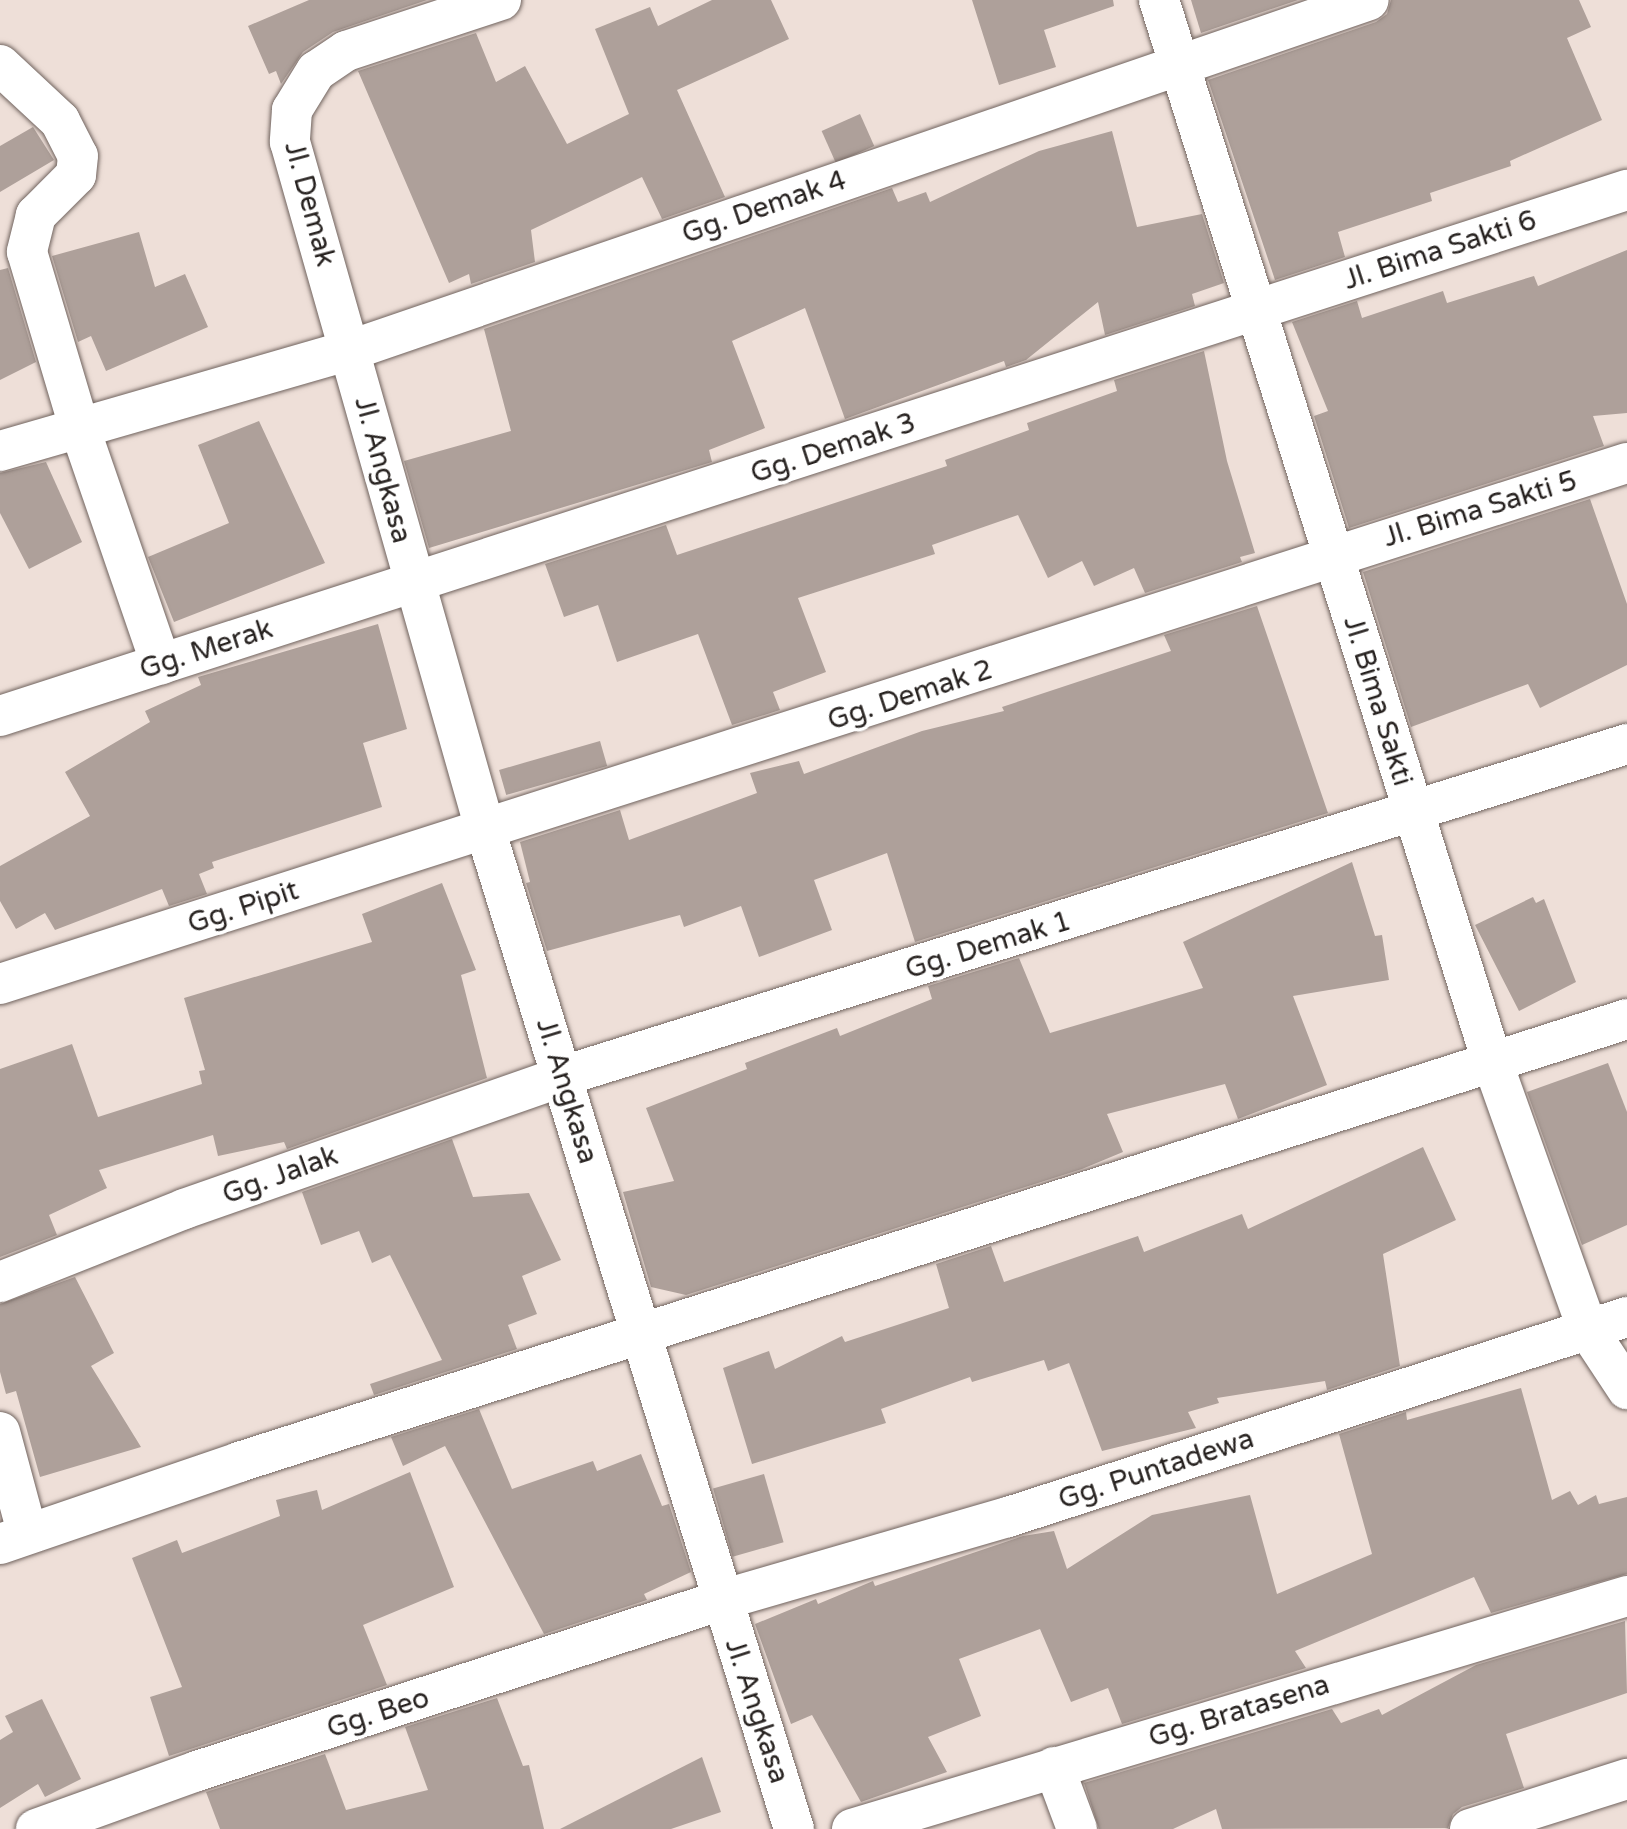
<!DOCTYPE html>
<style>
body{margin:0}
#map{position:relative;width:1627px;height:1829px;overflow:hidden;background:#eedfd8;font-family:"Varela Round",sans-serif}
div>[style]{position:absolute}
.building>*{inset:0;background:#aea09a;transform-origin:0 0}
.roads{filter:drop-shadow(0 0 2px #70635e) drop-shadow(0 0 2px #70635e)}
.street>*{height:40px;margin:-20px;padding:0 20px;transform-origin:20px;border-radius:20px;background:#fff}
span{translate:-50% -50%;white-space:nowrap;text-align:center;line-height:1.15;-webkit-text-stroke:7px #fff;paint-order:stroke}
.street-label{font-size:28px;color:#272220}
</style>
<div id="map">
<div class="building">
<div style="clip-path:polygon(309px 0,427px 0,333px 32px,303px 52px,281px 84px,276px 71px,269px 74px,248px 26px)"></div>
<div style="clip-path:polygon(712px 0,771px 0,789px 39px,677px 90px,725px 197px,662px 219px,642px 177px,531px 230px,535px 262px,471px 284px,469px 274px,449px 283px,358px 71px,476px 33px,496px 82px,525px 66px,567px 144px,629px 114px,595px 29px,650px 7px,658px 26px)"></div>
<div style="clip-path:polygon(972px 0,1113px 0,1114px 6px,1044px 30px,1056px 67px,999px 85px)"></div>
<div style="clip-path:polygon(1191px 0,1298px 0,1201px 33px)"></div>
<div style="clip-path:polygon(1391px 0,1579px 0,1591px 27px,1567px 38px,1602px 120px,1510px 161px,1511px 166px,1430px 193px,1432px 201px,1338px 232px,1345px 257px,1275px 280px,1208px 80px,1376px 22px,1387px 14px)"></div>
<div style="left:860px;top:114px;width:35px;height:42px;rotate:66deg"></div>
<div style="clip-path:polygon(33px 127px,54px 160px,0 192px,0 146px)"></div>
<div style="clip-path:polygon(1112px 131px,1137px 227px,1202px 214px,1224px 283px,1192px 294px,1195px 306px,1105px 335px,1098px 302px,1026px 360px,1006px 367px,1004px 361px,845px 419px,805px 308px,732px 341px,765px 428px,709px 450px,712px 462px,429px 548px,404px 461px,511px 431px,484px 329px,892px 188px,898px 202px,926px 192px,930px 202px,1039px 151px)"></div>
<div style="clip-path:polygon(139px 232px,155px 287px,185px 274px,208px 327px,106px 371px,91px 336px,78px 342px,52px 256px)"></div>
<div style="clip-path:polygon(1627px 250px,1627px 413px,1593px 416px,1604px 446px,1349px 528px,1314px 416px,1328px 411px,1292px 322px,1357px 301px,1362px 318px,1443px 291px,1447px 303px,1534px 276px,1538px 286px)"></div>
<div style="clip-path:polygon(8px 268px,36px 362px,0 380px,0 270px)"></div>
<div style="clip-path:polygon(1204px 351px,1227px 461px,1255px 553px,1240px 557px,1242px 562px,1145px 593px,1134px 568px,1094px 586px,1082px 561px,1048px 578px,1018px 515px,932px 545px,935px 554px,798px 598px,826px 672px,773px 692px,780px 710px,732px 725px,698px 634px,617px 662px,598px 605px,564px 617px,545px 564px,666px 525px,677px 555px,947px 466px,945px 460px,1029px 430px,1027px 423px,1117px 391px,1114px 380px)"></div>
<div style="clip-path:polygon(259px 421px,325px 563px,174px 622px,148px 557px,229px 523px,198px 445px)"></div>
<div style="clip-path:polygon(46px 462px,82px 542px,29px 569px,0 513px,0 473px)"></div>
<div style="clip-path:polygon(1590px 499px,1627px 604px,1627px 665px,1540px 708px,1528px 684px,1411px 727px,1363px 572px)"></div>
<div style="clip-path:polygon(1257px 606px,1328px 813px,915px 942px,887px 853px,814px 880px,832px 930px,759px 957px,741px 906px,684px 927px,680px 915px,547px 951px,526px 883px,530px 882px,520px 842px,620px 810px,629px 840px,757px 793px,750px 773px,799px 761px,804px 774px,922px 731px,1004px 711px,1002px 707px,1171px 651px,1164px 635px)"></div>
<div style="clip-path:polygon(378px 624px,407px 729px,363px 743px,382px 807px,212px 862px,214px 868px,199px 874px,207px 894px,169px 906px,162px 889px,55px 930px,45px 913px,16px 929px,0 901px,0 866px,90px 816px,65px 772px,150px 722px,145px 711px,201px 685px,198px 677px)"></div>
<div style="left:600px;top:741px;width:26px;height:105px;rotate:74deg"></div>
<div style="clip-path:polygon(1352px 862px,1375px 936px,1382px 935px,1389px 980px,1293px 996px,1327px 1085px,1238px 1119px,1225px 1084px,1107px 1114px,1123px 1152px,1082px 1169px,686px 1295px,651px 1287px,623px 1192px,674px 1181px,646px 1108px,747px 1069px,745px 1063px,837px 1028px,840px 1036px,932px 999px,928px 986px,1019px 958px,1050px 1033px,1203px 988px,1183px 942px)"></div>
<div style="clip-path:polygon(442px 883px,476px 970px,461px 975px,487px 1078px,287px 1149px,284px 1142px,218px 1156px,213px 1135px,99px 1170px,107px 1188px,49px 1215px,57px 1235px,0 1257px,0 1069px,72px 1044px,98px 1117px,202px 1084px,199px 1071px,205px 1070px,184px 998px,372px 942px,362px 914px)"></div>
<div style="clip-path:polygon(1533px 897px,1536px 903px,1544px 899px,1576px 982px,1519px 1011px,1475px 925px)"></div>
<div style="clip-path:polygon(1608px 1063px,1627px 1112px,1627px 1225px,1582px 1245px,1527px 1092px)"></div>
<div style="clip-path:polygon(452px 1139px,473px 1197px,529px 1193px,561px 1260px,522px 1276px,537px 1314px,508px 1325px,517px 1349px,374px 1395px,370px 1384px,442px 1360px,390px 1255px,372px 1263px,359px 1231px,321px 1245px,302px 1192px)"></div>
<div style="clip-path:polygon(1423px 1147px,1456px 1220px,1383px 1254px,1400px 1366px,1327px 1390px,1325px 1381px,1217px 1398px,1219px 1403px,1188px 1412px,1196px 1428px,1102px 1451px,1069px 1363px,1048px 1371px,1044px 1360px,972px 1382px,970px 1377px,881px 1409px,886px 1423px,752px 1464px,723px 1368px,769px 1351px,775px 1369px,842px 1336px,845px 1342px,949px 1308px,936px 1264px,991px 1246px,1004px 1282px,1138px 1236px,1144px 1252px,1242px 1214px,1248px 1229px)"></div>
<div style="clip-path:polygon(75px 1277px,114px 1353px,91px 1366px,141px 1447px,40px 1477px,16px 1391px,6px 1394px,0 1372px,0 1304px)"></div>
<div style="clip-path:polygon(1521px 1388px,1552px 1500px,1570px 1491px,1578px 1505px,1596px 1495px,1599px 1504px,1627px 1497px,1627px 1574px,1491px 1613px,1474px 1577px,1295px 1651px,1306px 1668px,1122px 1724px,1108px 1688px,1071px 1702px,1040px 1629px,959px 1659px,981px 1716px,928px 1737px,947px 1772px,861px 1802px,812px 1715px,791px 1724px,755px 1624px,816px 1599px,818px 1604px,873px 1581px,875px 1586px,1023px 1536px,1054px 1531px,1067px 1569px,1152px 1515px,1250px 1495px,1277px 1594px,1372px 1554px,1339px 1434px,1406px 1412px,1407px 1420px)"></div>
<div style="clip-path:polygon(479px 1409px,512px 1489px,593px 1461px,597px 1471px,641px 1454px,662px 1506px,669px 1504px,691px 1572px,644px 1594px,647px 1600px,544px 1634px,445px 1446px,403px 1466px,391px 1437px)"></div>
<div style="clip-path:polygon(410px 1472px,454px 1587px,363px 1625px,387px 1685px,169px 1756px,150px 1697px,182px 1687px,132px 1558px,177px 1540px,182px 1553px,280px 1516px,276px 1500px,317px 1490px,322px 1510px)"></div>
<div style="left:764px;top:1474px;width:71px;height:53px;rotate:74deg"></div>
<div style="clip-path:polygon(1625px 1621px,1627px 1693px,1506px 1734px,1524px 1788px,1462px 1807px,1453px 1814px,1448px 1828px,1222px 1829px,1216px 1809px,1173px 1829px,1099px 1829px,1084px 1783px,1332px 1709px,1341px 1723px,1379px 1709px,1382px 1715px,1476px 1665px)"></div>
<div style="clip-path:polygon(497px 1698px,523px 1766px,529px 1765px,544px 1829px,220px 1829px,206px 1792px,325px 1754px,346px 1810px,428px 1790px,405px 1727px)"></div>
<div style="clip-path:polygon(42px 1699px,81px 1779px,45px 1797px,38px 1784px,0 1808px,0 1740px,13px 1732px,5px 1716px)"></div>
<div style="clip-path:polygon(702px 1757px,721px 1812px,671px 1829px,560px 1829px)"></div>
</div>
<div class="roads">
<div class="street">
<div style="left:501px;top:0;width:163px;rotate:161.8deg"></div>
<div style="left:346px;top:51px;width:36px;rotate:146deg"></div>
<div style="left:316px;top:71px;width:46px;rotate:121.6deg"></div>
<div style="left:292px;top:110px;width:32px;rotate:94deg"></div>
<div style="left:290px;top:142px;width:714px;rotate:74.15deg"></div>
<div style="left:485px;top:829px;width:1047px;rotate:72.83deg"></div>
<div style="left:1159px;top:0;width:1112px;rotate:72.58deg"></div>
<div style="left:1492px;top:1061px;width:286px;rotate:70.4deg"></div>
<div style="left:1588px;top:1330px;width:71px;rotate:56.5deg"></div>
<div style="left:0;top:65px;width:82px;rotate:43deg"></div>
<div style="left:60px;top:121px;width:39px;rotate:63deg"></div>
<div style="left:78px;top:156px;width:19px;rotate:96deg"></div>
<div style="left:76px;top:175px;width:57px;rotate:135deg"></div>
<div style="left:36px;top:215px;width:38px;rotate:104deg"></div>
<div style="left:27px;top:252px;width:182px;rotate:73.4deg"></div>
<div style="left:79px;top:426px;width:252px;rotate:71deg"></div>
<div style="left:0;top:451px;width:365px;rotate:-16.1deg"></div>
<div style="left:351px;top:350px;width:1076px;rotate:-18.97deg"></div>
<div style="left:0;top:716px;width:1710px;rotate:-17.92deg"></div>
<div style="left:0;top:984px;width:1708px;rotate:-17.76deg"></div>
<div style="left:0;top:1282px;width:198px;rotate:-21.6deg"></div>
<div style="left:184px;top:1209px;width:402px;rotate:-19.3deg"></div>
<div style="left:563px;top:1076px;width:1115px;rotate:-17.33deg"></div>
<div style="left:0;top:1432px;width:104px;rotate:74.9deg"></div>
<div style="left:0;top:1544px;width:253px;rotate:-18.9deg"></div>
<div style="left:239px;top:1462px;width:1457px;rotate:-17.7deg"></div>
<div style="left:1054px;top:1767px;width:66px;rotate:69.6deg"></div>
<div style="left:36px;top:1829px;width:171px;rotate:-19.8deg"></div>
<div style="left:197px;top:1771px;width:552px;rotate:-18.04deg"></div>
<div style="left:722px;top:1600px;width:298px;rotate:-16.2deg"></div>
<div style="left:1008px;top:1517px;width:651px;rotate:-17.91deg"></div>
<div style="left:852px;top:1829px;width:809px;rotate:-16.73deg"></div>
<div style="left:1470px;top:1829px;width:165px;rotate:-17.7deg"></div>
</div>
</div>
<div class="street-label">
<span style="left:310px;top:204px;rotate:75deg">Jl. Demak</span>
<span style="left:764px;top:207px;rotate:-19deg">Gg. Demak 4</span>
<span style="left:1440px;top:250px;rotate:-18deg">Jl. Bima Sakti 6</span>
<span style="left:833px;top:448px;rotate:-18deg">Gg. Demak 3</span>
<span style="left:383px;top:470px;rotate:75deg">Jl. Angkasa</span>
<span style="left:1480px;top:509px;rotate:-17deg">Jl. Bima Sakti 5</span>
<span style="left:206px;top:649px;rotate:-18deg">Gg. Merak</span>
<span style="left:910px;top:695px;rotate:-18deg">Gg. Demak 2</span>
<span style="left:1378px;top:701px;rotate:73deg">Jl. Bima Sakti</span>
<span style="left:243px;top:907px;rotate:-18deg">Gg. Pipit</span>
<span style="left:988px;top:945px;rotate:-17deg">Gg. Demak 1</span>
<span style="left:567px;top:1091px;rotate:73deg">Jl. Angkasa</span>
<span style="left:280px;top:1175px;rotate:-20deg">Gg. Jalak</span>
<span style="left:1156px;top:1469px;rotate:-18deg">Gg. Puntadewa</span>
<span style="left:757px;top:1711px;rotate:72deg">Jl. Angkasa</span>
<span style="left:1239px;top:1711px;rotate:-17deg">Gg. Bratasena</span>
<span style="left:378px;top:1713px;rotate:-18deg">Gg. Beo</span>
</div>
</div>
